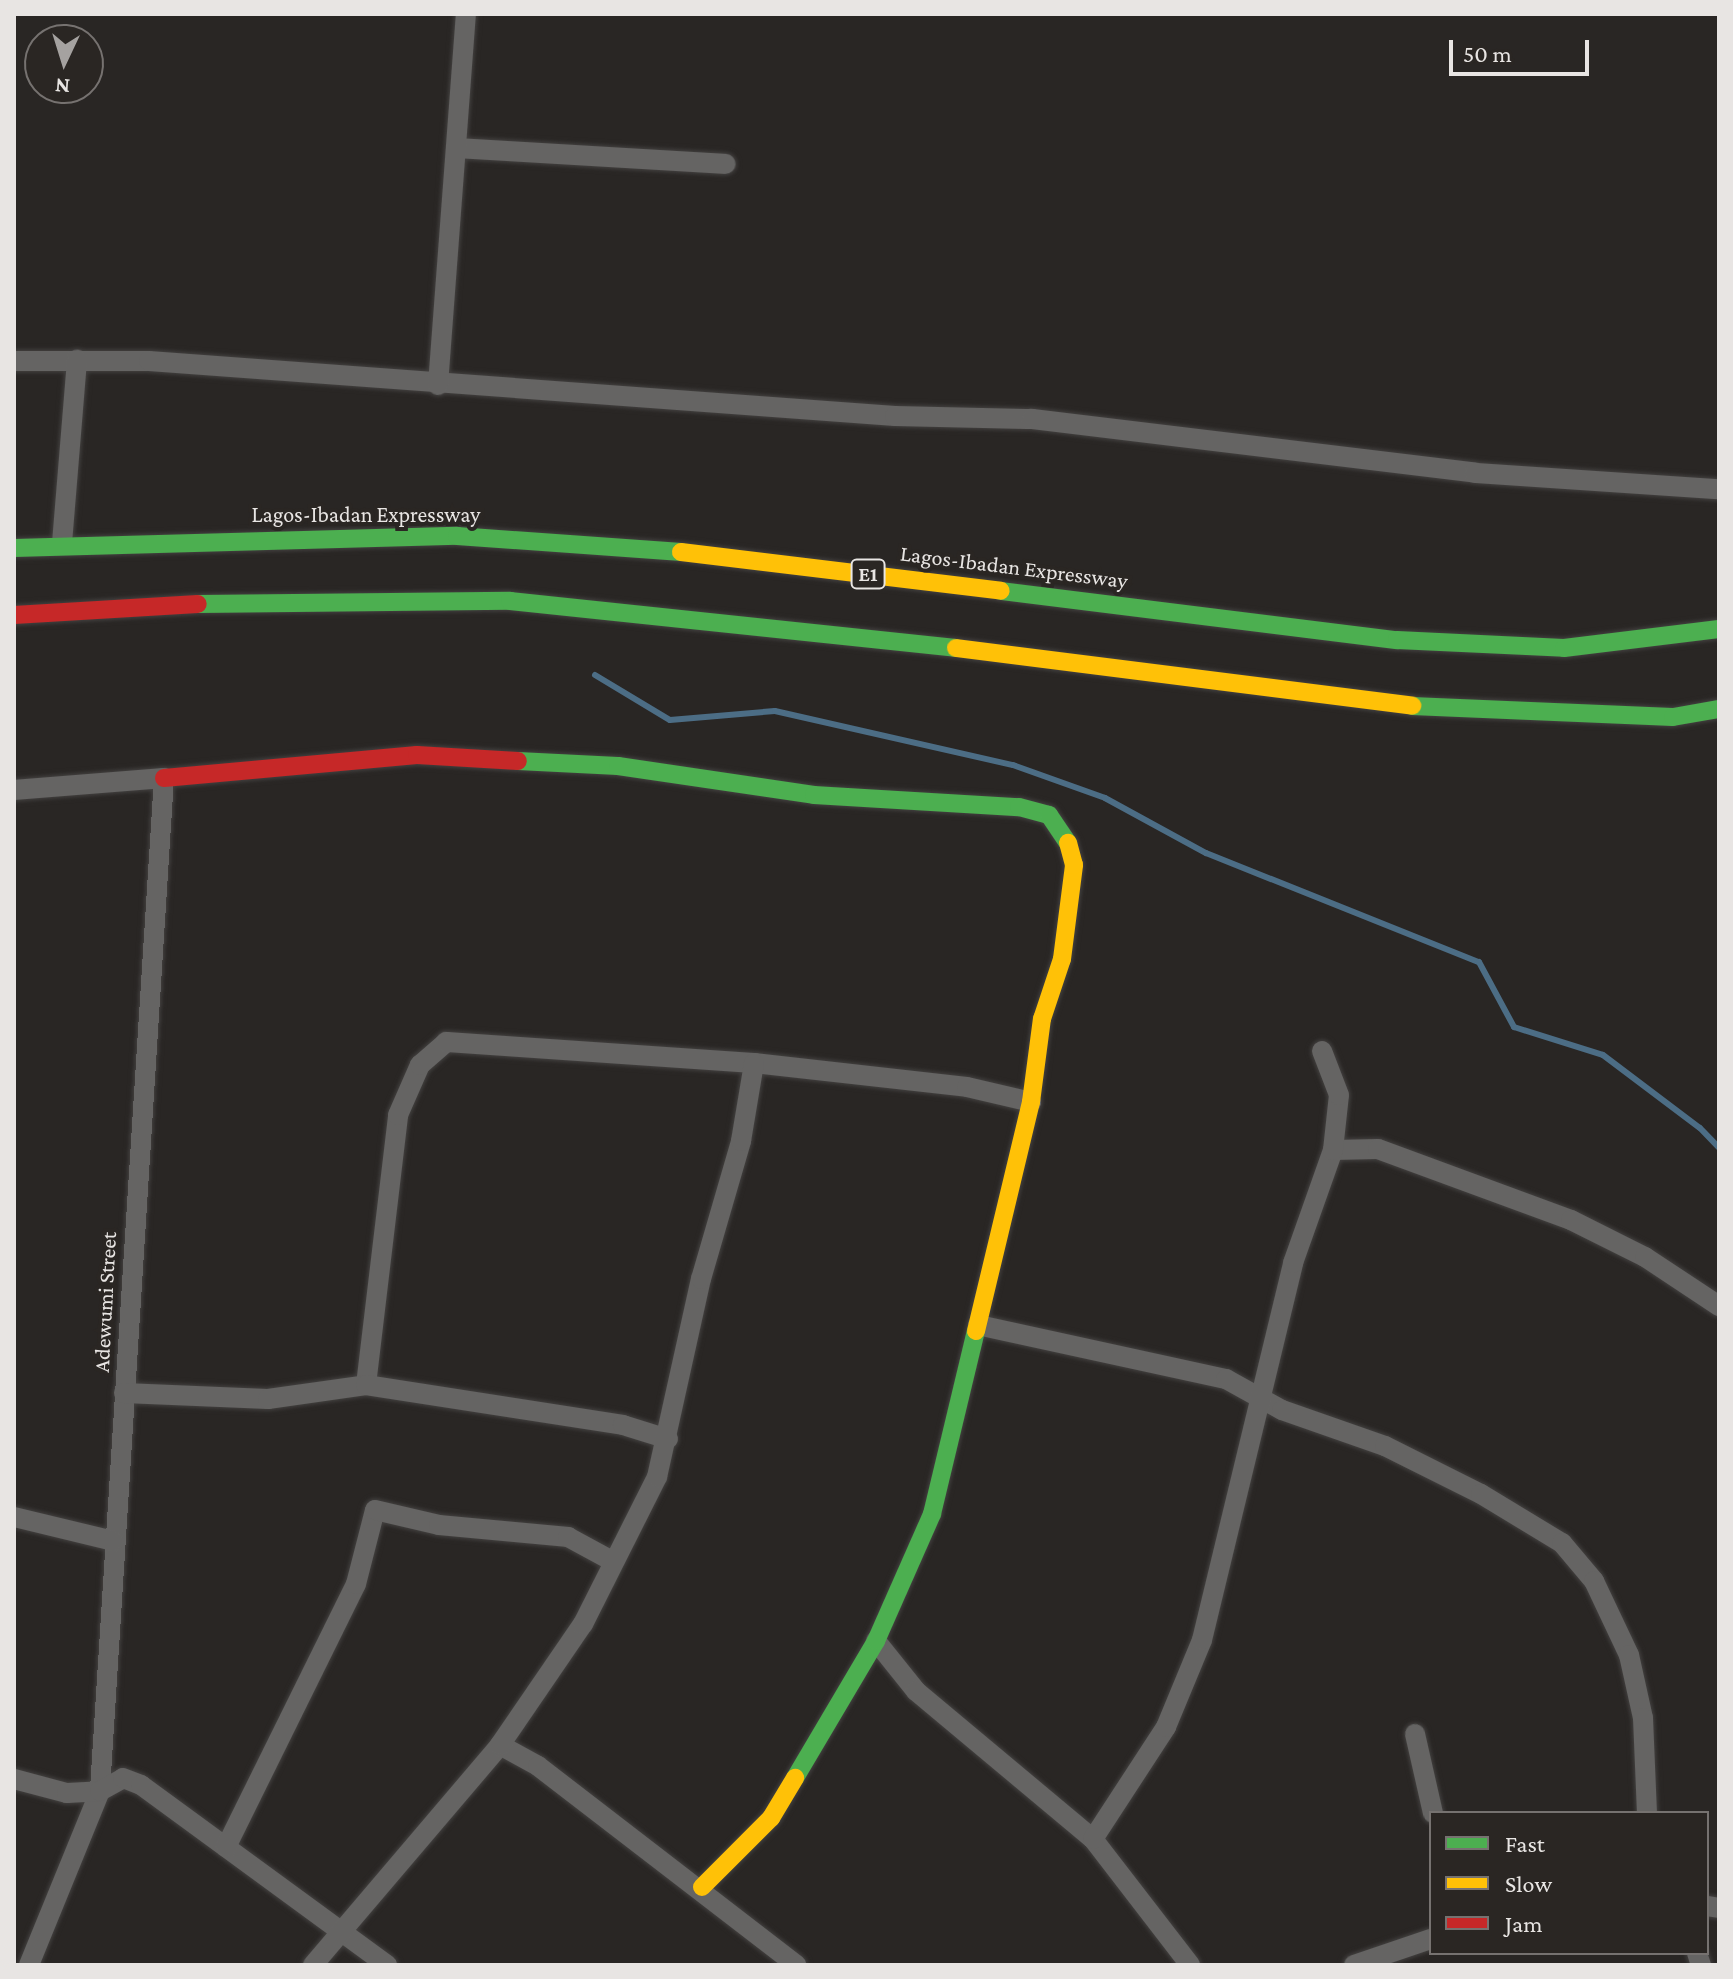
<!DOCTYPE html>
<style>
body{margin:0}
#map{position:relative;width:1733px;height:1979px;overflow:hidden;background:#292624;font-family:"Crimson Pro",serif}
div>[style]{position:absolute}
.stream>*{height:6px;margin:-3px;padding:0 3px;transform-origin:3px;border-radius:3px;background:#4c6d85}
.roads{filter:drop-shadow(0 0 2px #434140) drop-shadow(0 0 2px #434140)}
.street>*{height:20px;margin:-10px;padding:0 10px;transform-origin:10px;border-radius:10px;background:#656463}
.fast>*{height:18px;margin:-9px;padding:0 9px;transform-origin:9px;border-radius:9px;background:#4caf50}
.slow>*{height:18px;margin:-9px;padding:0 9px;transform-origin:9px;border-radius:9px;background:#ffc107}
.jam>*{height:18px;margin:-9px;padding:0 9px;transform-origin:9px;border-radius:9px;background:#c62828}
span{translate:-50% -50%;white-space:nowrap;text-align:center;line-height:1.15;-webkit-text-stroke:8px #2a2623;paint-order:stroke}
.shield-label span{padding:2px 6px;background:#2a2623;border:2px solid;border-radius:6px;-webkit-text-stroke-width:0}
.shield-label{font-size:20px;color:#e8e5e3;font-weight:700}
.street-label{font-size:22px;color:#e8e5e3}
.frame{position:absolute;inset:0;border:16px solid #e8e5e3;pointer-events:none}
.legend{position:absolute;left:1429px;top:1811px;width:280px;height:144px;box-sizing:border-box;background:#2a2623;border:2px solid #767270;margin:0;padding:10px 14px;list-style:none;font-size:24px;color:#e8e5e3}
.legend li{display:flex;align-items:center;gap:16px;height:40px}
.legend b{width:40px;border:2px solid #767270}
.north{position:absolute;left:24px;top:24px;width:80px;height:80px;box-sizing:border-box;background:#2a2623;border:2px solid #767270;border-radius:50%;rotate:184deg;font-size:22px;font-weight:700;line-height:32px;text-align:center;color:#e8e5e3}
.north::after{content:'';display:block;margin:auto;width:28px;height:36px;background:#a5a2a0;clip-path:polygon(50% 0,100% 100%,50% 72%,0 100%)}
.scale{position:absolute;left:1449px;top:40px;width:140px;height:36px;box-sizing:border-box;border:4px solid #e8e5e3;border-top:0;padding-left:10px;font-size:24px;line-height:28px;white-space:nowrap;color:#e8e5e3;-webkit-text-stroke:6px #2a2623;paint-order:stroke}
</style>
<div id="map">
<div class="stream">
<div style="left:595px;top:675px;width:87px;rotate:31deg"></div>
<div style="left:670px;top:720px;width:105px;rotate:-4.9deg"></div>
<div style="left:775px;top:711px;width:244px;rotate:12.8deg"></div>
<div style="left:1013px;top:765px;width:98px;rotate:19.7deg"></div>
<div style="left:1105px;top:798px;width:115px;rotate:28.6deg"></div>
<div style="left:1206px;top:853px;width:294px;rotate:21.8deg"></div>
<div style="left:1479px;top:962px;width:74px;rotate:61.7deg"></div>
<div style="left:1514px;top:1027px;width:93px;rotate:17.5deg"></div>
<div style="left:1603px;top:1055px;width:121px;rotate:37deg"></div>
<div style="left:1700px;top:1128px;width:28px;rotate:46deg"></div>
</div>
<div class="roads">
<div class="street">
<div style="left:458px;top:148px;width:268px;rotate:3.4deg"></div>
<div style="left:14px;top:361px;width:135px"></div>
<div style="left:149px;top:361px;width:748px;rotate:4.22deg"></div>
<div style="left:895px;top:416px;width:137px;rotate:1.3deg"></div>
<div style="left:1032px;top:419px;width:446px;rotate:6.9deg"></div>
<div style="left:1475px;top:473px;width:245px;rotate:3.8deg"></div>
<div style="left:438px;top:385px;width:372px;rotate:-85.7deg"></div>
<div style="left:62px;top:543px;width:184px;rotate:-85.3deg"></div>
<div style="left:14px;top:790px;width:150px;rotate:-4.6deg"></div>
<div style="left:164px;top:778px;width:1015px;rotate:93.62deg"></div>
<div style="left:100px;top:1791px;width:188px;rotate:112.2deg"></div>
<div style="left:1333px;top:1150px;width:45px;rotate:-1.3deg"></div>
<div style="left:1378px;top:1149px;width:206px;rotate:20.2deg"></div>
<div style="left:1571px;top:1220px;width:83px;rotate:26.6deg"></div>
<div style="left:1645px;top:1257px;width:89px;rotate:33.5deg"></div>
<div style="left:978px;top:1325px;width:254px;rotate:12.3deg"></div>
<div style="left:1226px;top:1379px;width:64px;rotate:29deg"></div>
<div style="left:1282px;top:1410px;width:109px;rotate:19.3deg"></div>
<div style="left:1385px;top:1446px;width:107px;rotate:26.6deg"></div>
<div style="left:1481px;top:1494px;width:95px;rotate:31.2deg"></div>
<div style="left:1562px;top:1543px;width:50px;rotate:49.9deg"></div>
<div style="left:1594px;top:1581px;width:82px;rotate:64.7deg"></div>
<div style="left:1629px;top:1655px;width:65px;rotate:77.5deg"></div>
<div style="left:1643px;top:1718px;width:95px;rotate:87.6deg"></div>
<div style="left:366px;top:1385px;width:272px;rotate:-83.2deg"></div>
<div style="left:398px;top:1115px;width:55px;rotate:-66.3deg"></div>
<div style="left:420px;top:1065px;width:35px;rotate:-41deg"></div>
<div style="left:446px;top:1042px;width:309px;rotate:3.9deg"></div>
<div style="left:754px;top:1063px;width:214px;rotate:6.4deg"></div>
<div style="left:967px;top:1087px;width:66px;rotate:13.2deg"></div>
<div style="left:124px;top:1393px;width:144px;rotate:2.4deg"></div>
<div style="left:268px;top:1399px;width:99px;rotate:-8.1deg"></div>
<div style="left:366px;top:1385px;width:260px;rotate:8.8deg"></div>
<div style="left:623px;top:1425px;width:47px;rotate:17.3deg"></div>
<div style="left:14px;top:1517px;width:102px;rotate:13.6deg"></div>
<div style="left:876px;top:1641px;width:64px;rotate:51.3deg"></div>
<div style="left:916px;top:1691px;width:231px;rotate:39.9deg"></div>
<div style="left:1093px;top:1839px;width:159px;rotate:52.4deg"></div>
<div style="left:1415px;top:1734px;width:81px;rotate:77.2deg"></div>
<div style="left:500px;top:1745px;width:43px;rotate:28.9deg"></div>
<div style="left:538px;top:1766px;width:326px;rotate:37.6deg"></div>
<div style="left:14px;top:1779px;width:55px;rotate:14.8deg"></div>
<div style="left:67px;top:1793px;width:33px;rotate:-3deg"></div>
<div style="left:100px;top:1791px;width:26px;rotate:-29deg"></div>
<div style="left:123px;top:1778px;width:19px;rotate:21deg"></div>
<div style="left:141px;top:1785px;width:305px;rotate:36.2deg"></div>
<div style="left:1093px;top:1839px;width:134px;rotate:-56.9deg"></div>
<div style="left:1166px;top:1727px;width:94px;rotate:-67.5deg"></div>
<div style="left:1202px;top:1640px;width:388px;rotate:-76.4deg"></div>
<div style="left:1293px;top:1263px;width:120px;rotate:-70.5deg"></div>
<div style="left:1333px;top:1150px;width:55px;rotate:-83.8deg"></div>
<div style="left:1339px;top:1095px;width:47px;rotate:-111.1deg"></div>
<div style="left:226px;top:1847px;width:293px;rotate:-63.7deg"></div>
<div style="left:356px;top:1584px;width:76px;rotate:-75.6deg"></div>
<div style="left:375px;top:1510px;width:66px;rotate:13.2deg"></div>
<div style="left:439px;top:1525px;width:130px;rotate:5.3deg"></div>
<div style="left:568px;top:1537px;width:52px;rotate:28.5deg"></div>
<div style="left:1707px;top:1906px;width:12px;rotate:9deg"></div>
<div style="left:1697px;top:1953px;width:13px;rotate:72deg"></div>
<div style="left:313px;top:1965px;width:289px;rotate:-49.6deg"></div>
<div style="left:500px;top:1745px;width:147px;rotate:-55.6deg"></div>
<div style="left:583px;top:1624px;width:165px;rotate:-63.3deg"></div>
<div style="left:657px;top:1477px;width:203px;rotate:-77.5deg"></div>
<div style="left:701px;top:1279px;width:144px;rotate:-73.8deg"></div>
<div style="left:741px;top:1141px;width:79px;rotate:-80.5deg"></div>
<div style="left:1354px;top:1965px;width:81px;rotate:-18.7deg"></div>
</div>
<div class="fast">
<div style="left:14px;top:548px;width:443px;rotate:-1.6deg"></div>
<div style="left:457px;top:536px;width:225px;rotate:4.1deg"></div>
<div style="left:1001px;top:591px;width:399px;rotate:7.1deg"></div>
<div style="left:1397px;top:640px;width:167px;rotate:2.7deg"></div>
<div style="left:1564px;top:648px;width:156px;rotate:-7deg"></div>
<div style="left:198px;top:604px;width:312px;rotate:-0.6deg"></div>
<div style="left:510px;top:601px;width:448px;rotate:6deg"></div>
<div style="left:1412px;top:706px;width:261px;rotate:2.4deg"></div>
<div style="left:1673px;top:717px;width:47px;rotate:-9.9deg"></div>
<div style="left:518px;top:761px;width:100px;rotate:2.9deg"></div>
<div style="left:618px;top:766px;width:198px;rotate:8.4deg"></div>
<div style="left:814px;top:795px;width:205px;rotate:3.4deg"></div>
<div style="left:1019px;top:807px;width:31px;rotate:15deg"></div>
<div style="left:1049px;top:815px;width:34px;rotate:56deg"></div>
<div style="left:795px;top:1778px;width:159px;rotate:-59.4deg"></div>
<div style="left:876px;top:1641px;width:139px;rotate:-66.2deg"></div>
<div style="left:932px;top:1514px;width:188px;rotate:-76.5deg"></div>
</div>
<div class="slow">
<div style="left:681px;top:552px;width:322px;rotate:6.9deg"></div>
<div style="left:956px;top:648px;width:460px;rotate:7.2deg"></div>
<div style="left:976px;top:1331px;width:236px;rotate:-76.5deg"></div>
<div style="left:1031px;top:1102px;width:84px;rotate:-82.5deg"></div>
<div style="left:1042px;top:1019px;width:63px;rotate:-71.6deg"></div>
<div style="left:1062px;top:959px;width:95px;rotate:-82.7deg"></div>
<div style="left:1074px;top:865px;width:23px;rotate:-105deg"></div>
<div style="left:702px;top:1887px;width:98px;rotate:-45deg"></div>
<div style="left:771px;top:1818px;width:47px;rotate:-59deg"></div>
</div>
<div class="jam">
<div style="left:14px;top:615px;width:184px;rotate:-3.4deg"></div>
<div style="left:164px;top:778px;width:254px;rotate:-5.2deg"></div>
<div style="left:417px;top:755px;width:101px;rotate:3.4deg"></div>
</div>
</div>
<div class="shield-label">
<span style="left:868px;top:574px">E1</span>
</div>
<div class="street-label">
<span style="left:366px;top:515px">Lagos-Ibadan Expressway</span>
<span style="left:1014px;top:567px;rotate:7deg">Lagos-Ibadan Expressway</span>
<span style="left:105px;top:1302px;rotate:-87deg">Adewumi Street</span>
</div>
<div class="frame"></div>
<ul class="legend">
<li><b style="height:10px;background:#4caf50"></b>Fast</li>
<li><b style="height:10px;background:#ffc107"></b>Slow</li>
<li><b style="height:10px;background:#c62828"></b>Jam</li>
</ul>
<div class="north">N</div>
<div class="scale">50 m</div>
</div>
